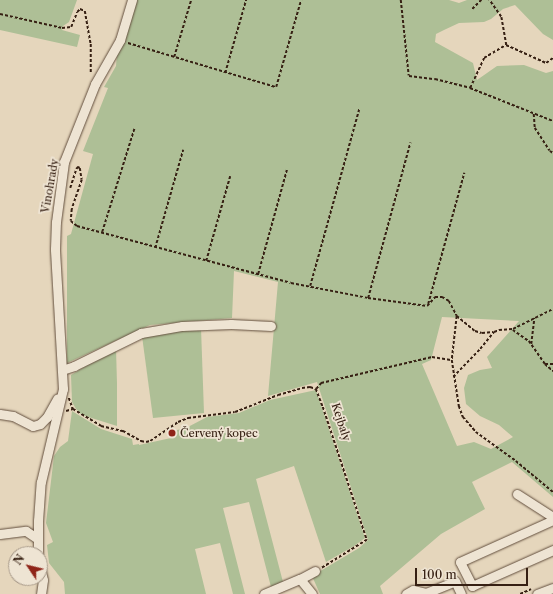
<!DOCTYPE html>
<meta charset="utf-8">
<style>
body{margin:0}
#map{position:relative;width:553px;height:594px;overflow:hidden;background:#e5d6bc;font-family:"Libre Caslon Text",serif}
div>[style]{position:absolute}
.green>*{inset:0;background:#aebf96}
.path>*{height:1.5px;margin-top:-0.75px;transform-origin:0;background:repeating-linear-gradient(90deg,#362013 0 3px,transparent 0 5px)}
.roads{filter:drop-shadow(0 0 1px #624e3d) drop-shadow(0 0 1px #624e3d)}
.minor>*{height:9px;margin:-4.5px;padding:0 4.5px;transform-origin:4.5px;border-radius:4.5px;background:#eee4d3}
.dots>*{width:11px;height:11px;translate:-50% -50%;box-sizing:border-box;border:2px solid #eee4d3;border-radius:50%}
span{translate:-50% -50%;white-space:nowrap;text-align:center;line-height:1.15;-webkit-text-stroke:3.5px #eee4d3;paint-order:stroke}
.street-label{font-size:11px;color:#362013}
.poi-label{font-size:11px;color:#362013}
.left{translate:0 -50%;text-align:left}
.north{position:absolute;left:8px;top:546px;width:40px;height:40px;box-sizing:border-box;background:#eee4d3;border:1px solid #a49686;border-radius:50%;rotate:305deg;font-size:11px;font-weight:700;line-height:16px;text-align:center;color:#362013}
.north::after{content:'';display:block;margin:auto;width:14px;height:18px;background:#8f2418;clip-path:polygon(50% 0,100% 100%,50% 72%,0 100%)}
.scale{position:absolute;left:415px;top:568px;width:113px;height:18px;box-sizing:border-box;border:2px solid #362013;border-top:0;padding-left:5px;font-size:12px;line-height:14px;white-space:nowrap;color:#362013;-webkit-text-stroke:3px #eee4d3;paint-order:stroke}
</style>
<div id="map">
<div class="green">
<div style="clip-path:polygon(0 0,77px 0,69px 22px,63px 26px,62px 30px,80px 35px,77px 47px,0 30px)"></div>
<div style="clip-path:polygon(evenodd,136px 0,449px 0,459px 3px,467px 0,553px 0,553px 40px,543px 34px,515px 5px,503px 9px,491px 19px,484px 22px,459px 23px,444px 30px,436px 34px,435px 42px,473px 63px,477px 80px,497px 66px,524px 65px,546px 73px,553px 71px,553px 497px,512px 462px,472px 482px,485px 509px,441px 534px,380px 586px,383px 594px,320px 594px,312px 576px,359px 548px,368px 540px,317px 382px,268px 396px,278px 282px,234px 271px,232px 318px,150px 325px,67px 363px,67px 236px,71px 234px,93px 154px,83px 151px,108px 88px,104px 87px,116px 66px,117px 54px,130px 24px,136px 0,442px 317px,519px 321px,487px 357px,492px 368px,480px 370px,468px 375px,464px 388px,466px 404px,480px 416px,499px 425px,513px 437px,491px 449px,474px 442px,457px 446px,422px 364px,431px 360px,442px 317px)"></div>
<div style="clip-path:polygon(201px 328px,204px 413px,153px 418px,142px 336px,185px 329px)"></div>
<div style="clip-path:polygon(116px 348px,117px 384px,117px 426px,82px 415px,76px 409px,72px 402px,71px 375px)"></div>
<div style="clip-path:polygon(316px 390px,365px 538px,354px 546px,326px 562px,294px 466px,256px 479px,283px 582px,271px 587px,249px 502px,223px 508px,245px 594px,233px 594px,220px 543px,195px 549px,206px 594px,65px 594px,64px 582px,49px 563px,47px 545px,53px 542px,46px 523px,54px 456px,60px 447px,68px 441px,72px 411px,101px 429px,132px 439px,133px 445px,139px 444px,139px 445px,171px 438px,177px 432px,177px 430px,186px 428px,207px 417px,239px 413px,270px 400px)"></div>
</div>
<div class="path">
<div style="left:401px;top:0;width:76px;rotate:84deg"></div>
<div style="left:409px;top:76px;width:26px;rotate:7deg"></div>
<div style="left:435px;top:79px;width:36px;rotate:14deg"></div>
<div style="left:470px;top:88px;width:89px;rotate:21.7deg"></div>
<div style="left:472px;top:9px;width:13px;rotate:-45deg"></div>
<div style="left:0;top:14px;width:64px;rotate:12.7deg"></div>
<div style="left:62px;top:28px;width:9px;rotate:-6deg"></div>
<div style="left:71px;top:27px;width:16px;rotate:-68deg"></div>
<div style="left:77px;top:12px;width:4px;rotate:-45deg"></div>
<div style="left:80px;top:9px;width:5px;rotate:22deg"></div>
<div style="left:85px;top:11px;width:34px;rotate:80deg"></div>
<div style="left:91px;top:44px;width:29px;rotate:90deg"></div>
<div style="left:128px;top:43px;width:154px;rotate:16.6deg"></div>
<div style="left:276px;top:87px;width:91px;rotate:-74deg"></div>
<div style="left:506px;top:45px;width:44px;rotate:24.2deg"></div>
<div style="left:546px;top:63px;width:9px;rotate:-36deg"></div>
<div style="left:174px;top:57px;width:59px;rotate:-73.4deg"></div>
<div style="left:225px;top:73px;width:76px;rotate:-74deg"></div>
<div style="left:470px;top:88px;width:33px;rotate:-65deg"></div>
<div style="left:484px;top:58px;width:26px;rotate:-31deg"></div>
<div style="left:506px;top:45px;width:28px;rotate:-100deg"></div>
<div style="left:501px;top:17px;width:21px;rotate:-125deg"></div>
<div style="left:534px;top:114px;width:14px;rotate:86deg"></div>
<div style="left:535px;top:128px;width:27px;rotate:57deg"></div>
<div style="left:550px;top:151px;width:4px;rotate:34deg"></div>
<div style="left:70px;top:188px;width:20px;rotate:-72deg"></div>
<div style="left:76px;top:169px;width:3px;rotate:-45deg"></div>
<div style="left:78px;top:167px;width:2px;rotate:27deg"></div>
<div style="left:80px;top:168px;width:12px;rotate:81deg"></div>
<div style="left:82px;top:180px;width:31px;rotate:109deg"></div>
<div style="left:72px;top:209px;width:12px;rotate:95deg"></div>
<div style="left:71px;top:221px;width:8px;rotate:40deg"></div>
<div style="left:77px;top:226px;width:221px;rotate:14.9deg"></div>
<div style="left:291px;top:283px;width:78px;rotate:11deg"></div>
<div style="left:368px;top:298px;width:60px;rotate:7.7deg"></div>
<div style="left:427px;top:306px;width:12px;rotate:-48deg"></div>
<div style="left:435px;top:297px;width:7px"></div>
<div style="left:442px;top:297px;width:8px;rotate:30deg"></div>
<div style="left:449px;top:301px;width:17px;rotate:62deg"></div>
<div style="left:457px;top:316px;width:44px;rotate:96.5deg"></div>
<div style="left:452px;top:360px;width:47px;rotate:81.3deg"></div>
<div style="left:459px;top:406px;width:12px;rotate:70deg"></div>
<div style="left:463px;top:417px;width:20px;rotate:49deg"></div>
<div style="left:476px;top:432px;width:49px;rotate:35.9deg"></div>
<div style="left:516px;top:461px;width:48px;rotate:40deg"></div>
<div style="left:102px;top:232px;width:108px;rotate:-72.7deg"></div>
<div style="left:155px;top:248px;width:102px;rotate:-74.1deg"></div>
<div style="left:206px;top:261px;width:88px;rotate:-74.2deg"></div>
<div style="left:258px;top:274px;width:109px;rotate:-74.6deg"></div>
<div style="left:310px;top:286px;width:184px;rotate:-74.5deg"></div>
<div style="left:368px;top:298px;width:161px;rotate:-74.8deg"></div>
<div style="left:428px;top:304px;width:136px;rotate:-74.6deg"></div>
<div style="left:457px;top:316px;width:23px;rotate:40deg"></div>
<div style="left:475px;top:331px;width:7px;rotate:16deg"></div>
<div style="left:482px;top:333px;width:11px;rotate:-5deg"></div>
<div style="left:513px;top:330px;width:19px;rotate:35deg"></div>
<div style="left:529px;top:341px;width:28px;rotate:55deg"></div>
<div style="left:545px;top:364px;width:11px;rotate:41deg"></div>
<div style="left:531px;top:344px;width:26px;rotate:-83deg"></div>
<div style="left:545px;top:364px;width:8px"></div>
<div style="left:453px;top:377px;width:39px;rotate:-46deg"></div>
<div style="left:480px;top:349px;width:22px;rotate:-51deg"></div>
<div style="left:494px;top:332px;width:5px;rotate:-22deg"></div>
<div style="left:499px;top:330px;width:14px;rotate:-4deg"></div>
<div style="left:513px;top:329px;width:45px;rotate:-26.6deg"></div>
<div style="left:316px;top:389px;width:8px;rotate:-50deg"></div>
<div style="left:321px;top:383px;width:114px;rotate:-13.2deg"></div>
<div style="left:432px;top:357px;width:19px;rotate:9deg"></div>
<div style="left:69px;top:398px;width:12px;rotate:70deg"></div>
<div style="left:66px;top:411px;width:7px;rotate:-16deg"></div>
<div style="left:73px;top:409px;width:33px;rotate:31deg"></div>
<div style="left:101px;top:426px;width:23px;rotate:13deg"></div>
<div style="left:123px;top:431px;width:21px;rotate:29deg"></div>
<div style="left:141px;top:441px;width:5px;rotate:11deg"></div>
<div style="left:146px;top:442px;width:4px;rotate:-14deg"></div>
<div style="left:150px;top:441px;width:34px;rotate:-34deg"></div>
<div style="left:178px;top:422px;width:11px;rotate:-22deg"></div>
<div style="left:188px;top:418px;width:47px;rotate:-7.3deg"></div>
<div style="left:235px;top:412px;width:46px;rotate:-21.6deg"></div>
<div style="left:278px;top:395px;width:25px;rotate:-16deg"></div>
<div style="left:302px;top:388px;width:8px;rotate:-7deg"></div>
<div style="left:310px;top:387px;width:6px;rotate:18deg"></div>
<div style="left:316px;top:389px;width:19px;rotate:69deg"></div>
<div style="left:323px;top:407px;width:140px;rotate:71.7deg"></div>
<div style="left:367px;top:540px;width:53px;rotate:148.1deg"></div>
<div style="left:520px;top:594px;width:12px;rotate:-24deg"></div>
</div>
<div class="roads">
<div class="minor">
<div style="left:62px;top:370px;width:13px;rotate:-18deg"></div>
<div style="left:74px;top:366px;width:75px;rotate:-26.2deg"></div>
<div style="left:141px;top:333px;width:42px;rotate:-9.7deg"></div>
<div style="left:182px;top:326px;width:49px;rotate:-2.3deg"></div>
<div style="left:231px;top:324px;width:40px;rotate:2.9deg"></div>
<div style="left:0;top:414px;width:13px;rotate:9deg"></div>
<div style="left:13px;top:416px;width:22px;rotate:27deg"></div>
<div style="left:33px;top:426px;width:7px;rotate:-16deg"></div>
<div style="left:40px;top:424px;width:10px;rotate:-45deg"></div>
<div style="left:47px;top:417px;width:21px;rotate:-61deg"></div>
<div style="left:517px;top:494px;width:43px;rotate:32.6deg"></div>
<div style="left:553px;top:520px;width:102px;rotate:155.7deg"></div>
<div style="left:460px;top:562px;width:27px;rotate:63deg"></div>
<div style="left:472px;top:586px;width:89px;rotate:-24deg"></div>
<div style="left:0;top:534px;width:26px;rotate:-7deg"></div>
<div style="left:26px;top:531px;width:14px;rotate:34deg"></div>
<div style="left:38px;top:554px;width:33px;rotate:-90deg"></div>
<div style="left:38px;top:521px;width:39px;rotate:-86deg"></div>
<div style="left:41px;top:482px;width:96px;rotate:-76.7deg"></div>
<div style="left:63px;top:389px;width:140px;rotate:-93.3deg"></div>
<div style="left:55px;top:249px;width:27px;rotate:-88deg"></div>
<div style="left:56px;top:222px;width:61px;rotate:-82.4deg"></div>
<div style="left:64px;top:162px;width:84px;rotate:-68.3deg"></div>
<div style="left:95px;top:84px;width:51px;rotate:-60.4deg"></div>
<div style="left:120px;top:40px;width:42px;rotate:-73.3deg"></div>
<div style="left:40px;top:567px;width:13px;rotate:77deg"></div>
<div style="left:43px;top:580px;width:14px;rotate:98deg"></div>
<div style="left:300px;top:579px;width:17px;rotate:-28deg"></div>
<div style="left:264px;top:594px;width:39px;rotate:-23deg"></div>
<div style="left:300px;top:579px;width:19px;rotate:51deg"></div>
<div style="left:406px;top:594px;width:8px;rotate:-30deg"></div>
<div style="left:413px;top:590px;width:13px;rotate:13deg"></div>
<div style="left:426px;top:593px;width:31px;rotate:-22deg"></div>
<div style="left:455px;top:581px;width:14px;rotate:65deg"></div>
<div style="left:537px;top:594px;width:17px;rotate:-21deg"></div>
</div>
</div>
<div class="dots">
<div style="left:172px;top:433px;background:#8f2418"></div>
</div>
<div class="street-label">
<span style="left:50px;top:186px;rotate:-80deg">Vinohrady</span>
<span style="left:341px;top:422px;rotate:72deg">Kejbaly</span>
</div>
<div class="poi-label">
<span class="left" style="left:180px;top:433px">Červený kopec</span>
</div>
<div class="north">N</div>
<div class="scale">100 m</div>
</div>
